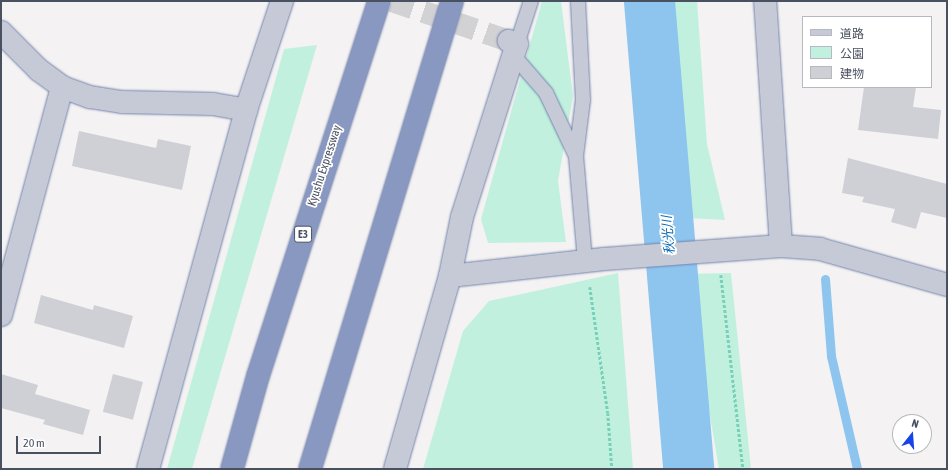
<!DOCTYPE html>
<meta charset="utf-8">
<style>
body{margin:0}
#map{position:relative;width:948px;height:470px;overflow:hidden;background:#f4f2f2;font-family:"Asap Condensed","Noto Sans JP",sans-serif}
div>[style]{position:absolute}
.green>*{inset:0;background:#c1f1de}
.stream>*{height:9px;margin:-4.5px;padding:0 4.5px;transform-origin:4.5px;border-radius:4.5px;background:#8dc5ef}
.river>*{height:51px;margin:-25.5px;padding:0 25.5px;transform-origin:25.5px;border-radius:25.5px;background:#8dc5ef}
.building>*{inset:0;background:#ced0d6;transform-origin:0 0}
.minor-tunnel>*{height:22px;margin-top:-11px;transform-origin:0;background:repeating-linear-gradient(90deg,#d2d2d5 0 22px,transparent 0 33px)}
.path>*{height:2.5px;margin-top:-1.25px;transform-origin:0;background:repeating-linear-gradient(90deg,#78d0b8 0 3px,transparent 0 5px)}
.roads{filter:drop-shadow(0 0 1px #7483ad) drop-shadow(0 0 1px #7483ad)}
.service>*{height:14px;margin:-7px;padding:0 7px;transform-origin:7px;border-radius:7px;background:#c5cad6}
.minor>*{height:22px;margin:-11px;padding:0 11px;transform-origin:11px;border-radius:11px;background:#c5cad6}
.tertiary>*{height:22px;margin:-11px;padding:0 11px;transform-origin:11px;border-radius:11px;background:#c5cad6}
.motorway>*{height:22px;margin:-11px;padding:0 11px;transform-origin:11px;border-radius:11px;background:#8998c1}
span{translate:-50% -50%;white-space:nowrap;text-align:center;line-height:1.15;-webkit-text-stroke:3.5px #fff;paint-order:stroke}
.shield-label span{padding:1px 3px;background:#fff;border:1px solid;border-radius:3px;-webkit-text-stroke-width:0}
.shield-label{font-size:11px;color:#495060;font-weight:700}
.street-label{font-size:12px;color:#495060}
.water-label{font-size:13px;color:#096ab2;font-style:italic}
.frame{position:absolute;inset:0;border:2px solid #495060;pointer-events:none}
.legend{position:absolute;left:802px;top:16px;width:130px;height:72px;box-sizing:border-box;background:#fff;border:1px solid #b6b9bf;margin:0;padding:5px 7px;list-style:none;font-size:12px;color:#495060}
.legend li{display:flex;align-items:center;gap:8px;height:20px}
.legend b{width:20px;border:1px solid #b6b9bf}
.north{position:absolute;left:892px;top:414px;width:40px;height:40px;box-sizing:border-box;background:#fff;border:1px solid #b6b9bf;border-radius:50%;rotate:17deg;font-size:11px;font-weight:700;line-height:16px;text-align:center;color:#495060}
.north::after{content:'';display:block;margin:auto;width:14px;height:18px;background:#1644ea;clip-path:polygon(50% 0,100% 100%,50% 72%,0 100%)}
.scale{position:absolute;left:16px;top:436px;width:85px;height:18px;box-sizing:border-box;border:2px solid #495060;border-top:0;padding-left:5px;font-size:12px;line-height:14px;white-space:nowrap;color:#495060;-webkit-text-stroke:3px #fff;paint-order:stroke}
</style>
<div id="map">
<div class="green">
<div style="clip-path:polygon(542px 1px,561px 1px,573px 96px,558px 181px,566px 242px,488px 243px,481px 219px)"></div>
<div style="clip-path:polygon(671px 1px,697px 1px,707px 144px,725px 220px,688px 218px)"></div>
<div style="clip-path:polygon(317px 45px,192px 469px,167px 469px,284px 49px)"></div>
<div style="clip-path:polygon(618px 273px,633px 469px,423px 469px,463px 331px,489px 301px)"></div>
<div style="clip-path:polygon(731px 273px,751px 469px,719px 469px,686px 274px)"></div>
</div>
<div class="stream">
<div style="left:825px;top:279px;width:77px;rotate:85.5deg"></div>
<div style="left:831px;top:356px;width:116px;rotate:77deg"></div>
</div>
<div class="river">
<div style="left:649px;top:1px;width:470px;rotate:85.2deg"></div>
</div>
<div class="building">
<div style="clip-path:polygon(864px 87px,916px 87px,913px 107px,941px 110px,938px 139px,858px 130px)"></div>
<div style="clip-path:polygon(79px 131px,156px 148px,158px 139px,191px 146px,182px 190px,72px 166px)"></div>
<div style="clip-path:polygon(848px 158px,947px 184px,947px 218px,921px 212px,916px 229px,891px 222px,895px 209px,862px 202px,864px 197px,842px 193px)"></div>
<div style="clip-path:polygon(41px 295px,93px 310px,94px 305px,133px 316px,124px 348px,34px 323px)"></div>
<div style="clip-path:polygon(1px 374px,38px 385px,35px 394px,90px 410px,83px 435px,43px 424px,45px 420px,1px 408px)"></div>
<div style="left:113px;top:374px;width:31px;height:39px;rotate:15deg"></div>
</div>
<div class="minor-tunnel">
<div style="left:392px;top:1px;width:124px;rotate:18.9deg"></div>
</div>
<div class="path">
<div style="left:721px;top:275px;width:195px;rotate:83.5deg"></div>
<div style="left:590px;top:287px;width:127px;rotate:81.9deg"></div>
<div style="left:608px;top:413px;width:56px;rotate:85.9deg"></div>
</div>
<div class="roads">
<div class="service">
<div style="left:517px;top:44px;width:45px;rotate:-72deg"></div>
<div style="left:514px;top:56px;width:49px;rotate:49.1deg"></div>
<div style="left:546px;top:93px;width:70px;rotate:64.5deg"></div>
<div style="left:576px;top:156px;width:105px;rotate:85.1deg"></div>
<div style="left:576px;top:156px;width:56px;rotate:-82.9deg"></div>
<div style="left:583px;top:100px;width:99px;rotate:-92.9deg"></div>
</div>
<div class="minor">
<div style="left:1px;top:32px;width:54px;rotate:45deg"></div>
<div style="left:39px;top:70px;width:29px;rotate:36deg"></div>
<div style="left:62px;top:87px;width:30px;rotate:20deg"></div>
<div style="left:90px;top:97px;width:32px;rotate:9deg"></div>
<div style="left:122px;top:102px;width:91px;rotate:1.3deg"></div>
<div style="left:213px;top:104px;width:34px;rotate:10deg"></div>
<div style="left:781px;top:246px;width:39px;rotate:4deg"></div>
<div style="left:820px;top:249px;width:132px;rotate:15.8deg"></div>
<div style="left:1px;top:315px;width:236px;rotate:-75deg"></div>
<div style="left:148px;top:469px;width:372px;rotate:-74.7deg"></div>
<div style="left:246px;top:110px;width:115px;rotate:-71.7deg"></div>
<div style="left:395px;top:469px;width:201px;rotate:-74.1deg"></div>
<div style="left:450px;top:276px;width:60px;rotate:-78.5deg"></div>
<div style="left:462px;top:217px;width:182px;rotate:-72.4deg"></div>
<div style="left:517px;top:44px;width:9px;rotate:-159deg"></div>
</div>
<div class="tertiary">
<div style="left:450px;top:276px;width:155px;rotate:-6.3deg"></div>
<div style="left:604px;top:259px;width:177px;rotate:-4.2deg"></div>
<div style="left:781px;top:246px;width:246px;rotate:-93.7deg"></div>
</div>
<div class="motorway">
<div style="left:232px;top:469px;width:97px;rotate:-74.4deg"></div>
<div style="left:258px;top:376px;width:394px;rotate:-72.1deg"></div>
<div style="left:310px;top:469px;width:489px;rotate:-73.1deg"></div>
</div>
</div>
<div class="shield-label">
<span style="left:303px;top:234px">E3</span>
</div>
<div class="street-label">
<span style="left:325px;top:166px;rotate:-72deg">Kyushu Expressway</span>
</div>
<div class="water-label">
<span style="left:669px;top:235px;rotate:-95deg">秋光川</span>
</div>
<div class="frame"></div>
<ul class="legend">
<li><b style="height:5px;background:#c5cad6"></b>道路</li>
<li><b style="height:11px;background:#c1f1de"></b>公園</li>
<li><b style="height:11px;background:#ced0d6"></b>建物</li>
</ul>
<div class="north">N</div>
<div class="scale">20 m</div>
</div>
